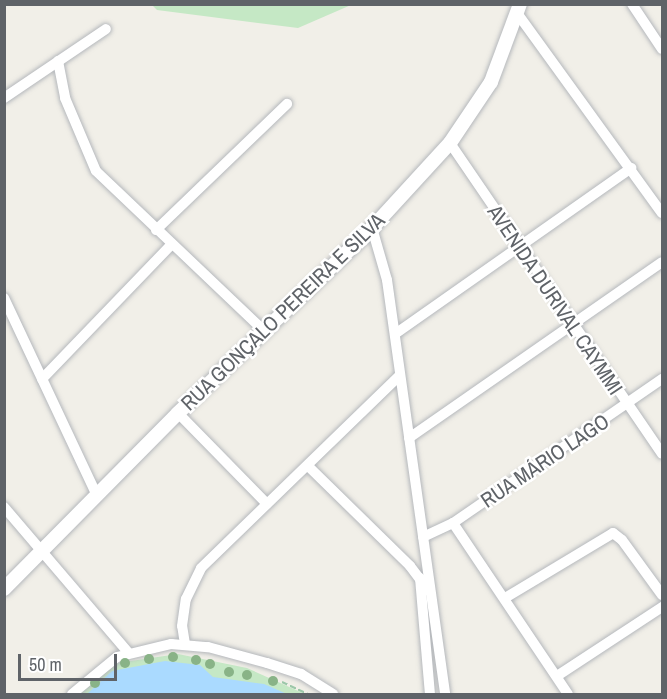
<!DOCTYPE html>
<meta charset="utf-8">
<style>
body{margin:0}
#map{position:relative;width:667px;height:699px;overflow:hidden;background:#f1efe8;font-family:"Archivo Narrow",sans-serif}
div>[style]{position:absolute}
.green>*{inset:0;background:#c5e8c5}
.water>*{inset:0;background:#aadaff}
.path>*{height:2px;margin-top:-1px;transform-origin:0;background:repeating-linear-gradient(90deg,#9cc7a9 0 6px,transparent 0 9px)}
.roads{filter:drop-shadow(0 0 2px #b5b8bc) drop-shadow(0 0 2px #b5b8bc)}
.minor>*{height:10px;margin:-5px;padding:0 5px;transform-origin:5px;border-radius:5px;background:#fff}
.tertiary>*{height:14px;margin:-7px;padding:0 7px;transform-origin:7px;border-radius:7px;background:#fff}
.trees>*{width:10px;height:10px;margin:-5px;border-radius:50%;background:#89b387}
span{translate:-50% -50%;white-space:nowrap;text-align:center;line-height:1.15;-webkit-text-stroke:5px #fff;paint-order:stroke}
.street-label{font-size:21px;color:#5f6368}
.frame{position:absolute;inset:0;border:6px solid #5f6368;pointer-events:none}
.scale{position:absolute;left:18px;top:654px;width:99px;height:27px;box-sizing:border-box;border:3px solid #5f6368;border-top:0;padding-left:8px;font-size:18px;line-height:21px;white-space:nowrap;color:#5f6368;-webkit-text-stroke:4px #fff;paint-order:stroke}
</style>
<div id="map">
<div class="green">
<div style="clip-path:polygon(152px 5px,351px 5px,298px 28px,157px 10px)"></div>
<div style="clip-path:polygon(178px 654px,247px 668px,305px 694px,80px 694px,117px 663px)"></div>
</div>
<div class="water">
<div style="clip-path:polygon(165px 661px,200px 665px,213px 677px,264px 684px,287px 694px,87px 694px,112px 671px)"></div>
</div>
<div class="path">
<div style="left:282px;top:682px;width:29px;rotate:25deg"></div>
</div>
<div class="roads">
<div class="minor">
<div style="left:632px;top:4px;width:54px;rotate:56.3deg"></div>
<div style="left:517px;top:13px;width:247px;rotate:54.1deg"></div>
<div style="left:58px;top:61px;width:38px;rotate:79deg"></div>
<div style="left:65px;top:98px;width:79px;rotate:67deg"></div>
<div style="left:96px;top:171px;width:232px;rotate:43.6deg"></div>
<div style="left:4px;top:98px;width:123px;rotate:-34.1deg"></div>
<div style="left:450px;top:143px;width:376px;rotate:55.7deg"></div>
<div style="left:372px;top:228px;width:54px;rotate:73.9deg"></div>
<div style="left:387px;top:280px;width:418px;rotate:82deg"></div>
<div style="left:156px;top:230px;width:182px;rotate:-43.9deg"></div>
<div style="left:4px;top:298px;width:219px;rotate:64.8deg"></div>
<div style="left:395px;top:334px;width:289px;rotate:-35.1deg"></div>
<div style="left:42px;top:379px;width:186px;rotate:-46.1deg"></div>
<div style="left:178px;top:413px;width:127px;rotate:45.6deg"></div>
<div style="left:409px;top:438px;width:308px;rotate:-34.8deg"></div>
<div style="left:308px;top:466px;width:143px;rotate:44.4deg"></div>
<div style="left:410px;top:566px;width:31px;rotate:53deg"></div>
<div style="left:4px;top:507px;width:191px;rotate:49.5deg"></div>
<div style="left:453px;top:523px;width:206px;rotate:56.1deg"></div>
<div style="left:423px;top:537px;width:33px;rotate:-25deg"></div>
<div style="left:453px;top:523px;width:254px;rotate:-34.6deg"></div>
<div style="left:420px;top:578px;width:116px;rotate:85.1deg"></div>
<div style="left:505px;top:598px;width:126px;rotate:-31deg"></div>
<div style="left:613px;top:533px;width:11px;rotate:38deg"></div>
<div style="left:622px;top:540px;width:68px;rotate:54deg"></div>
<div style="left:185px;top:644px;width:18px;rotate:-99deg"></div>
<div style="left:182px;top:626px;width:27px;rotate:-82deg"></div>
<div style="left:186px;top:599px;width:34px;rotate:-64deg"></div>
<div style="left:201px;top:568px;width:276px;rotate:-44.1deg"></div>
<div style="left:557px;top:676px;width:126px;rotate:-33.3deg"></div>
<div style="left:72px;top:694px;width:58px;rotate:-39.4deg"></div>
<div style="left:117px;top:657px;width:56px;rotate:-13.5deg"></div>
<div style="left:171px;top:644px;width:37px;rotate:5deg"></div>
<div style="left:208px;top:647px;width:61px;rotate:15.2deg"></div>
<div style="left:267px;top:663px;width:36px;rotate:18deg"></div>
<div style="left:301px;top:674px;width:38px;rotate:32deg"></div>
</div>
<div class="tertiary">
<div style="left:4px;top:589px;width:247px;rotate:-45.3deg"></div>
<div style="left:178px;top:413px;width:268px;rotate:-43.6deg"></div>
<div style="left:372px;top:228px;width:115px;rotate:-47.5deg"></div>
<div style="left:450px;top:143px;width:73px;rotate:-56.1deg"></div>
<div style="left:491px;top:82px;width:83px;rotate:-69.6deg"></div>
</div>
</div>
<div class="trees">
<div style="left:173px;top:657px"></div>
<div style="left:149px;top:659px"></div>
<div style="left:196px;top:660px"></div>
<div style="left:125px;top:663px"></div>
<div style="left:210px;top:664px"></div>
<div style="left:229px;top:672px"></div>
<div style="left:247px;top:675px"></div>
<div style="left:273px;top:681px"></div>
<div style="left:95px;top:683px"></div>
</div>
<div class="street-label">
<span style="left:555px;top:300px;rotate:56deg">AVENIDA DURIVAL CAYMMI</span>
<span style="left:283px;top:312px;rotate:-44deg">RUA GONÇALO PEREIRA E SILVA</span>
<span style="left:545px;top:461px;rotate:-34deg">RUA MÁRIO LAGO</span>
</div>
<div class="frame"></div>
<div class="scale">50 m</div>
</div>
